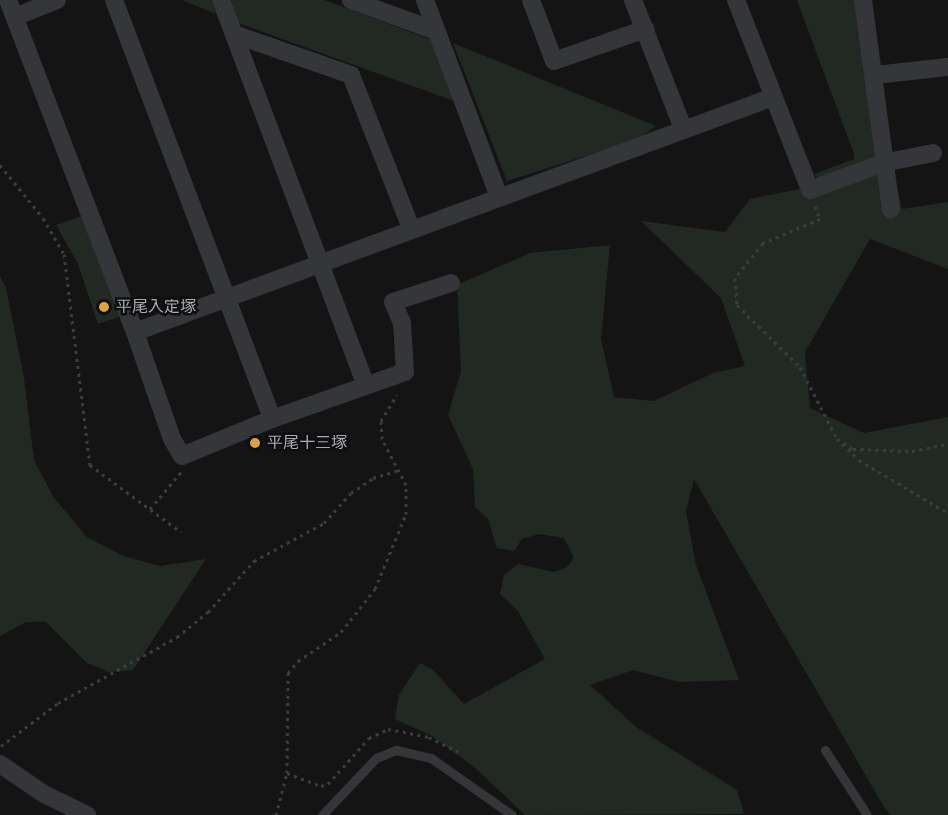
<!DOCTYPE html>
<meta charset="utf-8">
<style>
body{margin:0}
#map{position:relative;width:948px;height:815px;overflow:hidden;background:#141415;font-family:"Fira Sans","Noto Sans JP",sans-serif}
div>[style]{position:absolute}
.green>*{inset:0;background:#222923}
.path>*{height:3px;margin-top:-1.5px;transform-origin:0;background:repeating-linear-gradient(90deg,#3b3d40 0 3px,transparent 0 7.5px)}
.lane>*{height:9px;margin:-4.5px;padding:0 4.5px;transform-origin:4.5px;border-radius:4.5px;background:#35363a}
.street>*{height:18px;margin:-9px;padding:0 9px;transform-origin:9px;border-radius:9px;background:#35363a}
.dots>*{width:16px;height:16px;translate:-50% -50%;box-sizing:border-box;border:3px solid #0f0f10;border-radius:50%}
span{translate:-50% -50%;white-space:nowrap;text-align:center;line-height:1.15;-webkit-text-stroke:5px #0f0f10;paint-order:stroke}
.poi-label{font-size:16px;color:#a7acb4}
.left{translate:0 -50%;text-align:left}
</style>
<div id="map">
<div class="green">
<div style="clip-path:polygon(182px 0,211px 0,216px 14px)"></div>
<div style="clip-path:polygon(231px 0,324px 0,432px 40px,454px 101px,238px 23px)"></div>
<div style="clip-path:polygon(797px 0,855px 0,875px 159px,821px 181px,814px 174px,854px 159px,854px 154px)"></div>
<div style="clip-path:polygon(453px 43px,656px 126px,638px 139px,507px 181px)"></div>
<div style="clip-path:polygon(893px 170px,902px 209px,948px 202px,948px 269px,870px 239px,805px 352px,810px 408px,864px 433px,948px 417px,948px 815px,891px 815px,884px 807px,694px 479px,686px 512px,696px 565px,739px 680px,679px 682px,633px 670px,590px 685px,636px 727px,737px 790px,744px 814px,525px 815px,473px 766px,432px 736px,395px 719px,399px 695px,420px 663px,433px 670px,464px 704px,545px 659px,518px 611px,500px 594px,504px 575px,518px 564px,554px 572px,566px 568px,574px 558px,564px 538px,539px 534px,522px 539px,514px 551px,497px 548px,488px 519px,475px 507px,473px 469px,448px 415px,461px 371px,457px 285px,530px 253px,610px 245px,601px 339px,614px 397px,654px 401px,713px 373px,745px 366px,721px 298px,641px 221px,725px 232px,750px 199px)"></div>
<div style="clip-path:polygon(85px 215px,119px 317px,98px 324px,78px 264px,56px 225px)"></div>
<div style="clip-path:polygon(0 276px,6px 288px,24px 378px,34px 460px,54px 498px,87px 537px,123px 556px,160px 566px,206px 559px,133px 670px,109px 672px,87px 663px,46px 622px,26px 622px,0 636px)"></div>
</div>
<div class="path">
<div style="left:0;top:165px;width:68px;rotate:50.9deg"></div>
<div style="left:43px;top:218px;width:42px;rotate:59.7deg"></div>
<div style="left:64px;top:254px;width:213px;rotate:83deg"></div>
<div style="left:90px;top:465px;width:113px;rotate:36.4deg"></div>
<div style="left:815px;top:206px;width:14px;rotate:69deg"></div>
<div style="left:820px;top:219px;width:62px;rotate:157.2deg"></div>
<div style="left:763px;top:243px;width:45px;rotate:128.7deg"></div>
<div style="left:735px;top:278px;width:27px;rotate:86deg"></div>
<div style="left:737px;top:305px;width:88px;rotate:44.5deg"></div>
<div style="left:800px;top:367px;width:81px;rotate:62.8deg"></div>
<div style="left:837px;top:439px;width:19px;rotate:32deg"></div>
<div style="left:853px;top:449px;width:59px;rotate:1.9deg"></div>
<div style="left:912px;top:451px;width:37px;rotate:-11deg"></div>
<div style="left:842px;top:444px;width:23px;rotate:43deg"></div>
<div style="left:859px;top:460px;width:104px;rotate:30.8deg"></div>
<div style="left:150px;top:509px;width:48px;rotate:-50deg"></div>
<div style="left:1px;top:746px;width:71px;rotate:-37deg"></div>
<div style="left:58px;top:703px;width:136px;rotate:-29deg"></div>
<div style="left:177px;top:637px;width:40px;rotate:-39deg"></div>
<div style="left:208px;top:612px;width:69px;rotate:-48deg"></div>
<div style="left:254px;top:561px;width:80px;rotate:-28.5deg"></div>
<div style="left:324px;top:523px;width:40px;rotate:-48deg"></div>
<div style="left:351px;top:493px;width:27px;rotate:-34deg"></div>
<div style="left:373px;top:478px;width:27px;rotate:-17deg"></div>
<div style="left:287px;top:773px;width:36px;rotate:21deg"></div>
<div style="left:321px;top:786px;width:7px;rotate:-16deg"></div>
<div style="left:328px;top:784px;width:62px;rotate:-48.3deg"></div>
<div style="left:369px;top:738px;width:21px;rotate:-25deg"></div>
<div style="left:388px;top:729px;width:42px;rotate:11deg"></div>
<div style="left:429px;top:737px;width:33px;rotate:27deg"></div>
<div style="left:276px;top:815px;width:43px;rotate:-75.3deg"></div>
<div style="left:287px;top:773px;width:100px;rotate:-89.4deg"></div>
<div style="left:288px;top:673px;width:16px;rotate:-50deg"></div>
<div style="left:298px;top:661px;width:52px;rotate:-34deg"></div>
<div style="left:341px;top:632px;width:55px;rotate:-51.7deg"></div>
<div style="left:375px;top:589px;width:81px;rotate:-67.5deg"></div>
<div style="left:406px;top:514px;width:29px;rotate:-90deg"></div>
<div style="left:406px;top:485px;width:52px;rotate:-117.6deg"></div>
<div style="left:382px;top:439px;width:18px;rotate:-93deg"></div>
<div style="left:381px;top:421px;width:31px;rotate:-59deg"></div>
</div>
<div class="lane">
<div style="left:825px;top:750px;width:77px;rotate:57.1deg"></div>
<div style="left:322px;top:815px;width:79px;rotate:-46.5deg"></div>
<div style="left:376px;top:758px;width:22px;rotate:-22deg"></div>
<div style="left:396px;top:750px;width:36px;rotate:13deg"></div>
<div style="left:431px;top:758px;width:99px;rotate:35.1deg"></div>
</div>
<div class="street">
<div style="left:8px;top:0;width:355px;rotate:69.1deg"></div>
<div style="left:135px;top:332px;width:680px;rotate:-20.22deg"></div>
<div style="left:114px;top:0;width:448px;rotate:69.3deg"></div>
<div style="left:272px;top:419px;width:97px;rotate:157.7deg"></div>
<div style="left:182px;top:456px;width:20px;rotate:-120deg"></div>
<div style="left:172px;top:439px;width:113px;rotate:-109.1deg"></div>
<div style="left:221px;top:0;width:411px;rotate:69.4deg"></div>
<div style="left:351px;top:0;width:90px;rotate:20deg"></div>
<div style="left:425px;top:0;width:210px;rotate:69.4deg"></div>
<div style="left:531px;top:0;width:65px;rotate:69.3deg"></div>
<div style="left:554px;top:61px;width:97px;rotate:-19.2deg"></div>
<div style="left:633px;top:0;width:137px;rotate:68.7deg"></div>
<div style="left:736px;top:0;width:204px;rotate:68.7deg"></div>
<div style="left:810px;top:190px;width:78px;rotate:-20.3deg"></div>
<div style="left:883px;top:163px;width:51px;rotate:-11.3deg"></div>
<div style="left:863px;top:0;width:211px;rotate:82.4deg"></div>
<div style="left:17px;top:16px;width:43px;rotate:-21.8deg"></div>
<div style="left:234px;top:34px;width:124px;rotate:19.3deg"></div>
<div style="left:351px;top:75px;width:164px;rotate:68.6deg"></div>
<div style="left:875px;top:75px;width:73px;rotate:-6.3deg"></div>
<div style="left:272px;top:419px;width:141px;rotate:-19.5deg"></div>
<div style="left:405px;top:372px;width:49px;rotate:-93.5deg"></div>
<div style="left:402px;top:323px;width:23px;rotate:-113deg"></div>
<div style="left:393px;top:302px;width:61px;rotate:-18.1deg"></div>
<div style="left:0;top:764px;width:53px;rotate:34.3deg"></div>
<div style="left:44px;top:794px;width:48px;rotate:26deg"></div>
</div>
<div class="dots">
<div style="left:104px;top:307px;background:#daa247"></div>
<div style="left:255px;top:443px;background:#daa247"></div>
</div>
<div class="poi-label">
<span class="left" style="left:116px;top:307px">平尾入定塚</span>
<span class="left" style="left:267px;top:443px">平尾十三塚</span>
</div>
</div>
